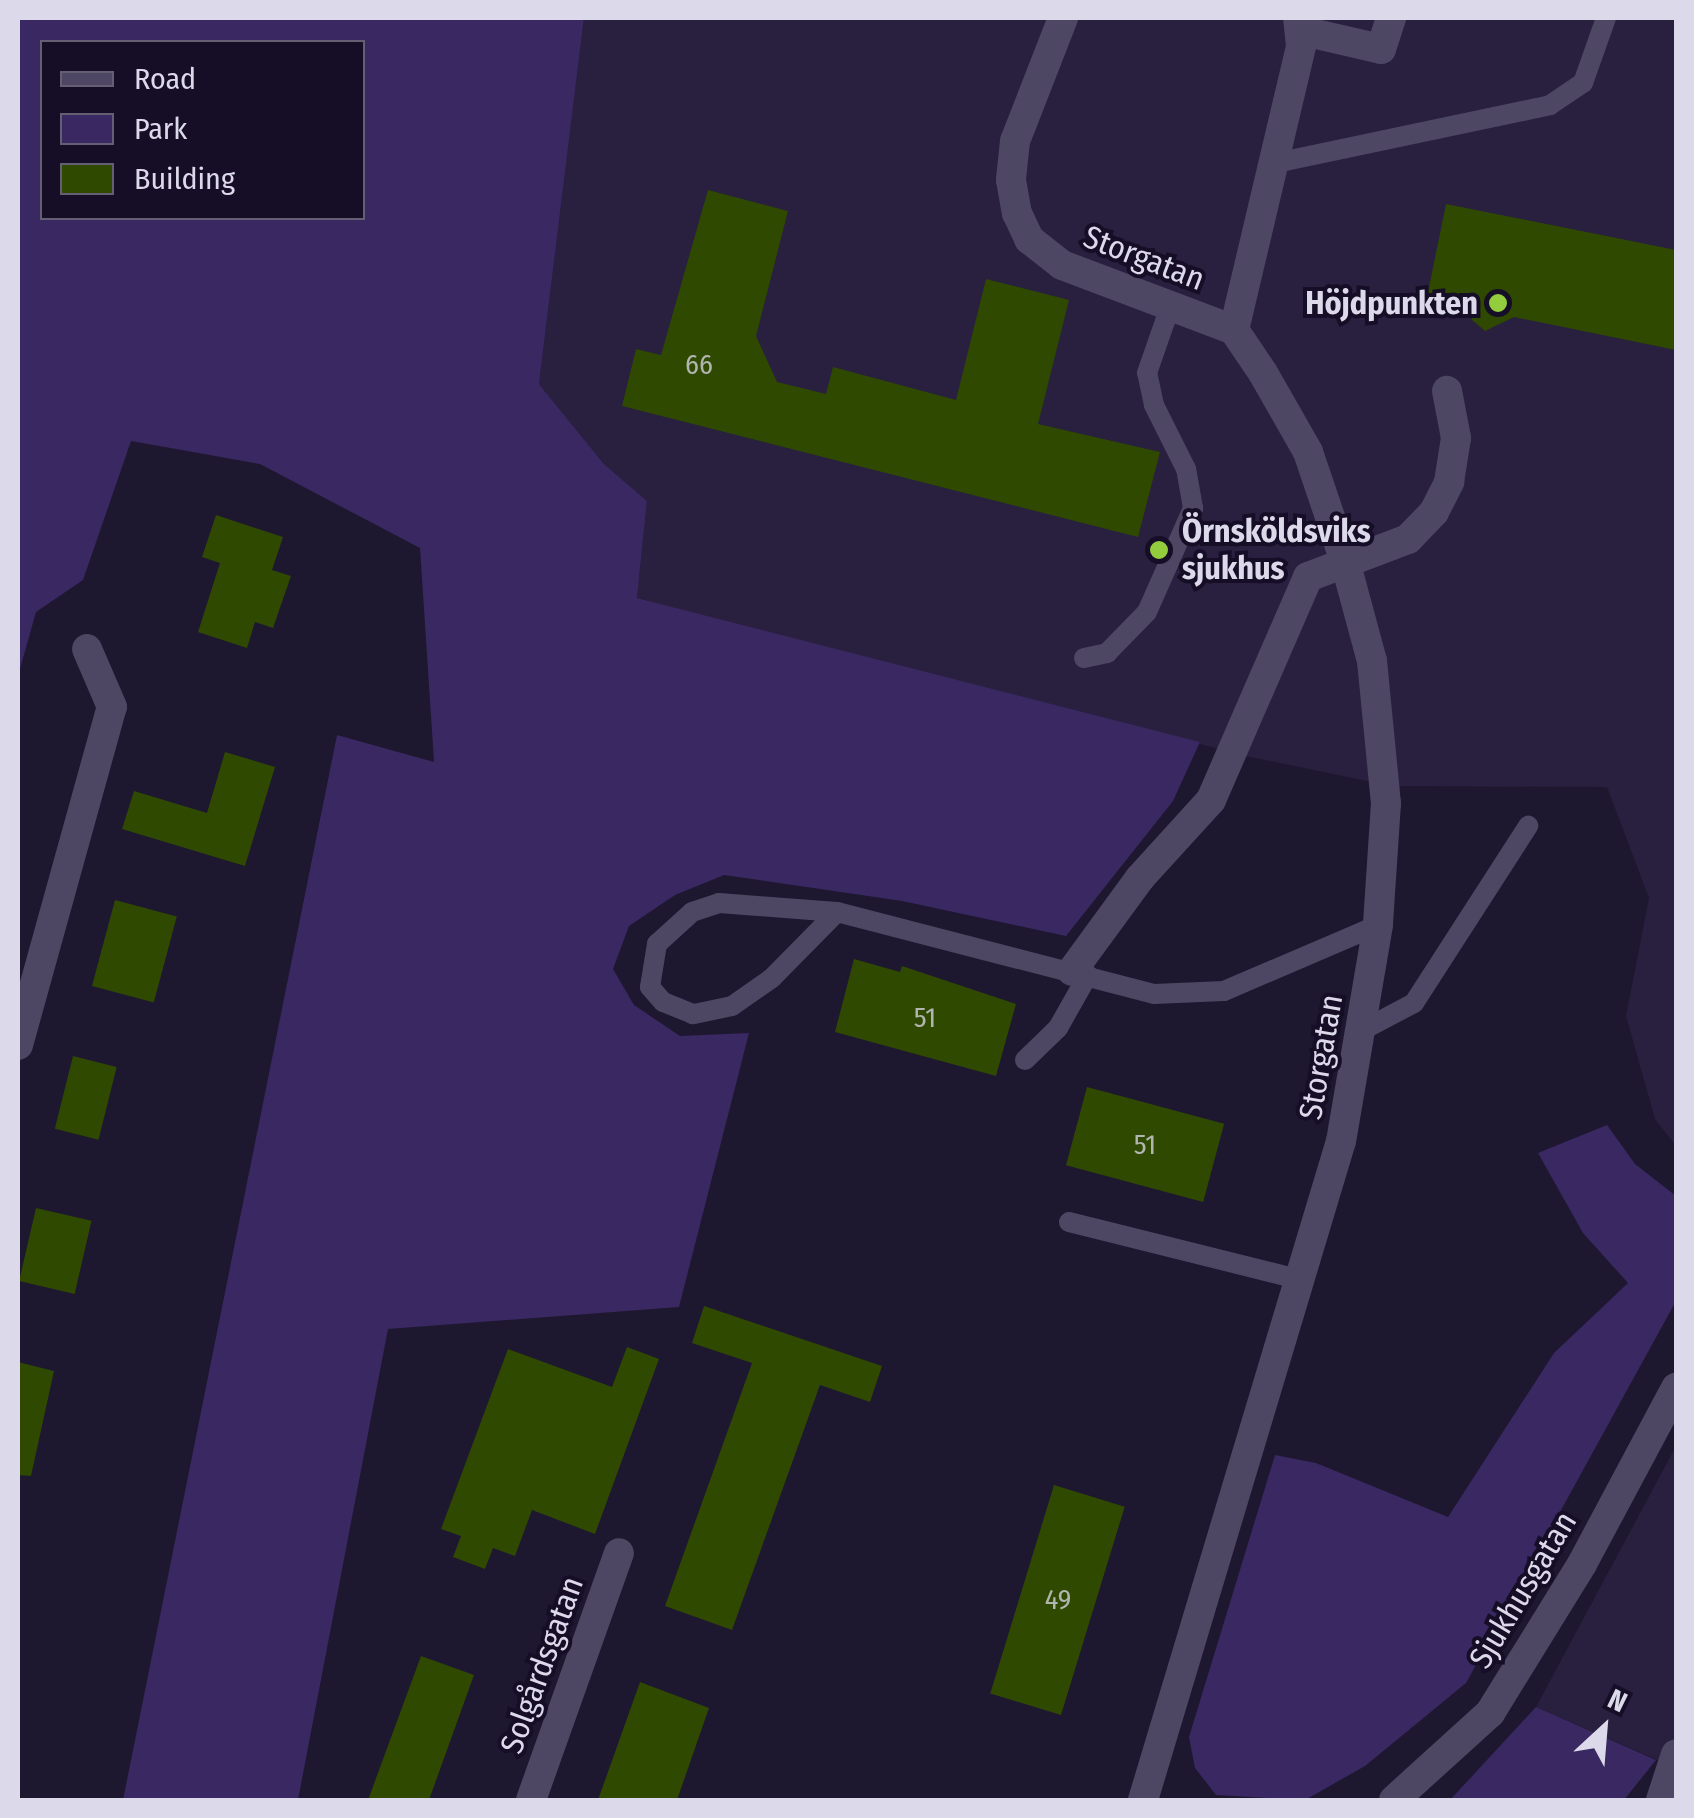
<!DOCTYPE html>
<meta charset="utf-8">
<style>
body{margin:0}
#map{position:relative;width:1694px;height:1818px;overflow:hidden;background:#1e1730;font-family:"Fira Sans Condensed",sans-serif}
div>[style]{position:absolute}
.built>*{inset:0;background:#28203e}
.green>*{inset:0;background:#392861}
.building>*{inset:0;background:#2f4900;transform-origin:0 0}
.lane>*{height:20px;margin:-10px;padding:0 10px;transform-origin:10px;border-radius:10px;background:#4d4764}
.street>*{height:30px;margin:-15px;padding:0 15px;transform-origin:15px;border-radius:15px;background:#4d4764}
.dots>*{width:28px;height:28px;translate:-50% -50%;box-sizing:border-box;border:5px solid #150e26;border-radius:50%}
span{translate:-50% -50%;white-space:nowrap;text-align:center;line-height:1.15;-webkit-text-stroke:8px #150e26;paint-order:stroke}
.number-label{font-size:28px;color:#b1b5b0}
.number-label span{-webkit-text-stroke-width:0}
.street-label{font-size:32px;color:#dcd9ea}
.poi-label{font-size:32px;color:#dcd9ea;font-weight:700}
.right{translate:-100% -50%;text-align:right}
.left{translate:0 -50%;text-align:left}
.frame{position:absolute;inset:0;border:20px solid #dcd9ea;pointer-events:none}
.legend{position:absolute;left:40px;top:40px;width:325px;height:180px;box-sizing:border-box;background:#150e26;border:2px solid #655f74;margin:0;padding:12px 18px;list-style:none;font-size:30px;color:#dcd9ea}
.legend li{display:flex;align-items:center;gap:20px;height:50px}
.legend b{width:50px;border:2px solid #655f74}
.north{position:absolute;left:1554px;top:1678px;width:100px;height:100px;-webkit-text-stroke:8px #150e26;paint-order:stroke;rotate:26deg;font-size:28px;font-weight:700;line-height:40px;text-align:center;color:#dcd9ea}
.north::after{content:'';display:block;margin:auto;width:35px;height:45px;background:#dcd9ea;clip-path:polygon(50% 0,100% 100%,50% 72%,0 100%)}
</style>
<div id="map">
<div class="built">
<div style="clip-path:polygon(584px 18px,1676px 18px,1676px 1146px,1655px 1119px,1626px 1016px,1649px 898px,1607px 787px,1391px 786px,1246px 756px,637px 598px,647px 501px,604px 464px,539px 384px)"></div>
<div style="clip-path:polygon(1676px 1446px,1676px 1768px,1536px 1707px)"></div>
</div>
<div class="green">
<div style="clip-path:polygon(evenodd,18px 18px,584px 18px,539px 384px,604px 464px,647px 501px,637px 598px,1200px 742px,1173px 801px,1066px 936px,902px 901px,724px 875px,675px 895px,629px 926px,613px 969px,634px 1005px,680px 1036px,749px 1033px,679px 1307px,388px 1329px,298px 1800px,123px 1800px,337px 735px,434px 762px,420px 548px,260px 464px,131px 441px,83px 580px,36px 612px,18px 676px,18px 18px,42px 42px,362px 42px,362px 218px,42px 218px,42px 42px)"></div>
<div style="clip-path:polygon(1607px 1125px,1635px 1164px,1676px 1196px,1676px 1301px,1466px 1683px,1365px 1766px,1305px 1800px,1216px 1795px,1195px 1768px,1189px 1737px,1275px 1455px,1316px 1463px,1448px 1517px,1554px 1353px,1628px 1283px,1583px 1233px,1538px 1153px)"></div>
<div style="clip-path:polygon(1536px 1707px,1656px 1760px,1624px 1800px,1450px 1800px)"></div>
</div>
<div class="building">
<div style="clip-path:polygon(708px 190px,788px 211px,756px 336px,777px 382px,826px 394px,833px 367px,956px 400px,986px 279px,1069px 300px,1038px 424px,1160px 452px,1138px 537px,622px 406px,636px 349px,661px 355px)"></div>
<div style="clip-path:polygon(1446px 204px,1676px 250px,1676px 350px,1514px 317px,1485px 331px,1472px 320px,1468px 305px,1427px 297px)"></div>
<div style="clip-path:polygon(216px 515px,283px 537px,272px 570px,291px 576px,273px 628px,255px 622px,247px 648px,198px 632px,220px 563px,202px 557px)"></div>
<div style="clip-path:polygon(225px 752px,275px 767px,245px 866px,122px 829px,134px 791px,207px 813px)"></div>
<div style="left:115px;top:900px;width:64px;height:89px;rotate:15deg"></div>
<div style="clip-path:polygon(854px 959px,900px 972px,902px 966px,1016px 1004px,996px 1076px,835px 1032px)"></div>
<div style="left:73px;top:1056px;width:45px;height:75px;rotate:14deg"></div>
<div style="left:1087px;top:1087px;width:142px;height:81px;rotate:15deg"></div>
<div style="left:36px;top:1208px;width:57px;height:75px;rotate:13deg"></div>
<div style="clip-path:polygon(704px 1306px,882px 1366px,870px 1402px,820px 1385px,732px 1630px,665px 1606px,752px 1363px,692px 1343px)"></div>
<div style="clip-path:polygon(627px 1347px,659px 1359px,595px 1534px,532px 1510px,515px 1556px,493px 1548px,485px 1569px,453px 1557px,461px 1536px,441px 1529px,508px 1349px,612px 1387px)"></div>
<div style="clip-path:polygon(18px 1362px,54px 1371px,31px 1476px,18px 1475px)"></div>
<div style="left:1054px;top:1485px;width:74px;height:218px;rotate:17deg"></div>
<div style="clip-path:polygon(421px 1656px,474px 1675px,429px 1800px,368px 1800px)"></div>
<div style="clip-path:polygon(640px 1682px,709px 1708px,677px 1800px,598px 1800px)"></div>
</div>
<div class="lane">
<div style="left:1271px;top:164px;width:285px;rotate:-11.9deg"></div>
<div style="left:1550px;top:105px;width:40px;rotate:-34deg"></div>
<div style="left:1583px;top:83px;width:69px;rotate:-70.5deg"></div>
<div style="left:1084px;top:658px;width:24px;rotate:-12deg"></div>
<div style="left:1107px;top:653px;width:57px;rotate:-45.7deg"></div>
<div style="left:1147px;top:612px;width:114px;rotate:-66.1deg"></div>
<div style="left:1193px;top:508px;width:40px;rotate:-100deg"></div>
<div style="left:1186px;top:469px;width:72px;rotate:-116.6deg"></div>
<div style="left:1154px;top:405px;width:33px;rotate:-102deg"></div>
<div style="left:1147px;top:373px;width:70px;rotate:-70.8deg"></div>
<div style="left:837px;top:912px;width:93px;rotate:134.6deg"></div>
<div style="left:772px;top:978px;width:49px;rotate:145deg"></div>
<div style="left:732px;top:1006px;width:40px;rotate:168deg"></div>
<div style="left:693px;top:1014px;width:32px;rotate:-158deg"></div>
<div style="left:663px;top:1002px;width:20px;rotate:-131deg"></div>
<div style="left:650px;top:987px;width:44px;rotate:-80.8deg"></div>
<div style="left:657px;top:944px;width:47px;rotate:-42.4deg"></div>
<div style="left:692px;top:912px;width:28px;rotate:-18deg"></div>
<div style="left:719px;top:903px;width:118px;rotate:4.4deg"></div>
<div style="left:837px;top:912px;width:327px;rotate:14.5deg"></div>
<div style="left:1154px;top:994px;width:70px;rotate:-2.5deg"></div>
<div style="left:1224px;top:991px;width:168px;rotate:-23.2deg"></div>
<div style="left:1363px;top:1030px;width:58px;rotate:-27.9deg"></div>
<div style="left:1414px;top:1003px;width:211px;rotate:-57.2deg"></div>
<div style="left:1025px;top:1060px;width:46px;rotate:-44.1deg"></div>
<div style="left:1058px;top:1028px;width:61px;rotate:-60.5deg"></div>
<div style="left:1069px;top:1222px;width:240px;rotate:14deg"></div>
</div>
<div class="street">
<div style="left:1063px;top:18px;width:132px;rotate:111.3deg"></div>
<div style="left:1015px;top:141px;width:39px;rotate:96deg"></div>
<div style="left:1011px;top:180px;width:34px;rotate:80deg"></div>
<div style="left:1017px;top:213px;width:29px;rotate:65deg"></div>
<div style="left:1029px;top:239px;width:42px;rotate:38.2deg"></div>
<div style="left:1062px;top:265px;width:184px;rotate:20.7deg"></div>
<div style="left:1234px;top:330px;width:52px;rotate:56deg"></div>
<div style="left:1263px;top:373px;width:91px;rotate:60.3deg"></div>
<div style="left:1308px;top:452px;width:115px;rotate:71.3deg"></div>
<div style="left:1345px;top:561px;width:104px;rotate:74.9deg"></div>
<div style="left:1372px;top:661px;width:143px;rotate:84.4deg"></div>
<div style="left:1386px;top:803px;width:122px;rotate:93.8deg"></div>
<div style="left:1378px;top:925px;width:219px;rotate:99.7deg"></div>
<div style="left:1341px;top:1141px;width:688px;rotate:106.72deg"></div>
<div style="left:1306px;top:18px;width:13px;rotate:103deg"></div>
<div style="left:1303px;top:31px;width:80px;rotate:13deg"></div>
<div style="left:1381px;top:49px;width:33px;rotate:-72deg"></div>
<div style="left:1234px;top:330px;width:292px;rotate:-76.7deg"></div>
<div style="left:1301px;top:46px;width:28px;rotate:-96deg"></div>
<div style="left:1072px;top:971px;width:115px;rotate:-53.8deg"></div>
<div style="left:1140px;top:878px;width:105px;rotate:-47.7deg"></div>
<div style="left:1211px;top:800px;width:243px;rotate:-66.5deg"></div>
<div style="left:1308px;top:577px;width:107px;rotate:-20.8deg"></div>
<div style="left:1408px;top:539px;width:37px;rotate:-46deg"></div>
<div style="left:1434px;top:512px;width:34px;rotate:-63deg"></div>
<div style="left:1449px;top:482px;width:45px;rotate:-81deg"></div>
<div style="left:1456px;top:438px;width:48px;rotate:-100.8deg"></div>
<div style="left:18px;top:1045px;width:351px;rotate:-74.5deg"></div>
<div style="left:112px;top:707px;width:63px;rotate:-113.3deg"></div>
<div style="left:531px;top:1800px;width:262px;rotate:-70.4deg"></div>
<div style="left:1394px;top:1800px;width:130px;rotate:-42.2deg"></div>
<div style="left:1490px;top:1713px;width:175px;rotate:-58.3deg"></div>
<div style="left:1582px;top:1564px;width:200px;rotate:-61.9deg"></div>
<div style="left:1661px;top:1800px;width:48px;rotate:-71.9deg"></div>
</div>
<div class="dots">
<div style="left:1498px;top:303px;background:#93cc3d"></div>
<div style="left:1159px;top:550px;background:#93cc3d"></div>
</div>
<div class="number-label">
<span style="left:699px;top:365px">66</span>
<span style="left:925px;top:1018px">51</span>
<span style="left:1145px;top:1145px">51</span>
<span style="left:1058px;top:1600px">49</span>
</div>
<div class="street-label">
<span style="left:1144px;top:258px;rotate:21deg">Storgatan</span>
<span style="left:1321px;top:1057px;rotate:-80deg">Storgatan</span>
<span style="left:1523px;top:1590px;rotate:-59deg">Sjukhusgatan</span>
<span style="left:542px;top:1665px;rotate:-70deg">Solgårdsgatan</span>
</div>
<div class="poi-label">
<span class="right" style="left:1478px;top:303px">Höjdpunkten</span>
<span class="left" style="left:1182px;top:550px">Örnsköldsviks<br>sjukhus</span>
</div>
<div class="frame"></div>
<ul class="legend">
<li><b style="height:12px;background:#4d4764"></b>Road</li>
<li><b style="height:28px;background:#392861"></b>Park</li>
<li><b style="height:28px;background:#2f4900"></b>Building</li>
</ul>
<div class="north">N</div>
</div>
